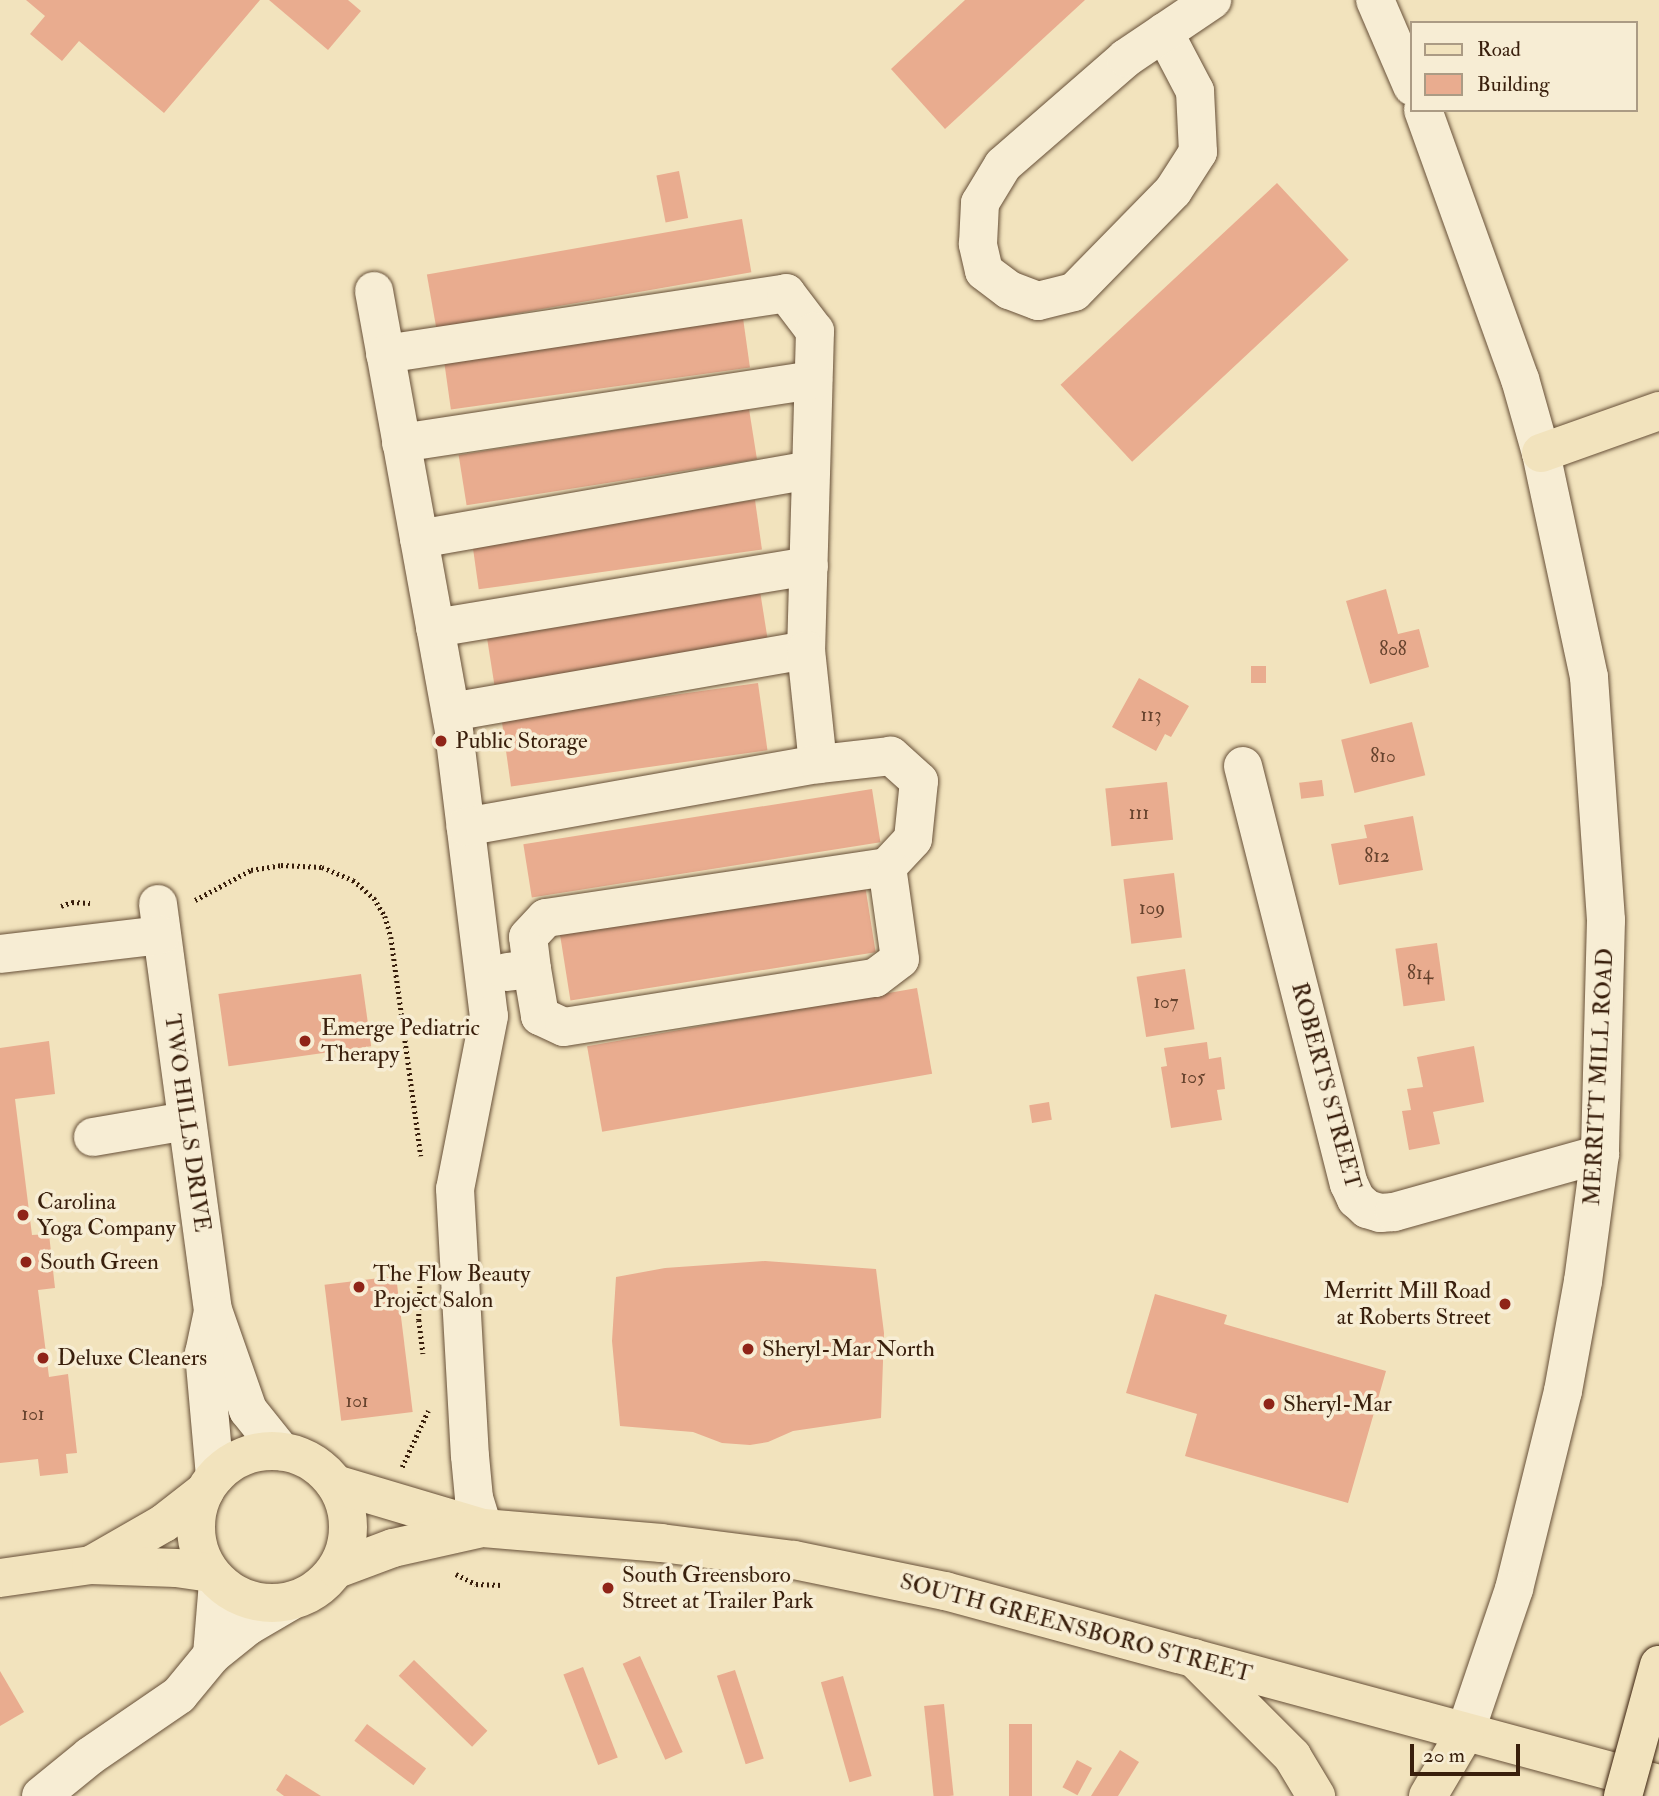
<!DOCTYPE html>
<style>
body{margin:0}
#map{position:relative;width:1659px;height:1796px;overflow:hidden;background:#f2e3bd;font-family:"IM FELL Double Pica",serif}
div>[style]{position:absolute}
.building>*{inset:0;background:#e9ac8f;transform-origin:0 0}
.path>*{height:4.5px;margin-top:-2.25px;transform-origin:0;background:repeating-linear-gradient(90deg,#391f0c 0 2px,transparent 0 5.5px)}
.roads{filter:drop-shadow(0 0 2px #675038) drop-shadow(0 0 2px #675038)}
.minor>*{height:38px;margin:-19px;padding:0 19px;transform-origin:19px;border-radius:19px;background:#f7edd4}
.major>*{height:38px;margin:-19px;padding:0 19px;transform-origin:19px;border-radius:19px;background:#f2e3bd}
.major>.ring{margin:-19px;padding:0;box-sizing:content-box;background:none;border:38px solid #f2e3bd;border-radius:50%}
.highway>*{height:38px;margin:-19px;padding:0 19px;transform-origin:19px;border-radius:19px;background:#f2e3bd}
.bridges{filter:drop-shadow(0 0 2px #391f0c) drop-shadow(0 0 2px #391f0c)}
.highway-bridge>*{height:38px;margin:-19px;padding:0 19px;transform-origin:19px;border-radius:19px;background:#f2e3bd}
.dots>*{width:19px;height:19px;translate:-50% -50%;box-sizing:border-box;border:4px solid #f7edd4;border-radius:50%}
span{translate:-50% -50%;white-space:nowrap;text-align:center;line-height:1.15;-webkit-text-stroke:7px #f7edd4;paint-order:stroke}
.number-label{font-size:19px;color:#65422d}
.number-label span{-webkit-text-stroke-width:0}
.poi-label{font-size:23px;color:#391f0c}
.left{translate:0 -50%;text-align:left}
.right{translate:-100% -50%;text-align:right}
.street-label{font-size:23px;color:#391f0c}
.legend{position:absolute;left:1410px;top:21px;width:228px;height:91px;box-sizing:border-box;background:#f7edd4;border:2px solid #ab9b84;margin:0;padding:9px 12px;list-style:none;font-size:21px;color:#391f0c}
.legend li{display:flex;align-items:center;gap:14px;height:35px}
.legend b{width:35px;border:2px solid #ab9b84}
.scale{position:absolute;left:1410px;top:1744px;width:110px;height:32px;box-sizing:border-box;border:4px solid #391f0c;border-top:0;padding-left:9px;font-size:21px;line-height:24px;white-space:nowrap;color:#391f0c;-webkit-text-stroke:5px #f7edd4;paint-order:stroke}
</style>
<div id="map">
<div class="building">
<div style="clip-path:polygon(26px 0,260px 0,164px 113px,79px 41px,62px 61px,30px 34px,45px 16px)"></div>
<div style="clip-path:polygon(269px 0,348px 0,361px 11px,328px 50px)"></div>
<div style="clip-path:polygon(965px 0,1085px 0,945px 129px,891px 69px)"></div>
<div style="left:679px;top:171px;width:48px;height:23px;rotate:79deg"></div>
<div style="left:1277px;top:183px;width:105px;height:296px;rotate:47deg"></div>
<div style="left:742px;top:219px;width:54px;height:320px;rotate:80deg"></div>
<div style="left:743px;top:318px;width:50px;height:302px;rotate:82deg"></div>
<div style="left:749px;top:409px;width:51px;height:294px;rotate:81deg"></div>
<div style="left:755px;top:500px;width:50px;height:286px;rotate:82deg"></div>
<div style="clip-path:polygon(1386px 589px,1398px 634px,1419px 629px,1429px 667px,1370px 684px,1346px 601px)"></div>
<div style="left:760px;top:591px;width:51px;height:277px;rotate:81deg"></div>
<div style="left:1251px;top:666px;width:15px;height:17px"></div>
<div style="clip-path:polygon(1139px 678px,1189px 706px,1171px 737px,1165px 734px,1156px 751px,1112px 727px)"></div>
<div style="left:758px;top:683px;width:68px;height:259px;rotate:82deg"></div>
<div style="left:1412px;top:722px;width:55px;height:73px;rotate:76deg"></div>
<div style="left:1322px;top:780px;width:16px;height:23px;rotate:83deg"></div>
<div style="left:1167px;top:782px;width:58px;height:62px;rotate:84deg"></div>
<div style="left:872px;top:789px;width:54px;height:353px;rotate:81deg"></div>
<div style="clip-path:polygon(1413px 816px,1423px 870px,1339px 885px,1331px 844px,1367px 838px,1364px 825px)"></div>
<div style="left:1174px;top:873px;width:65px;height:51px;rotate:83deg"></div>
<div style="left:865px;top:885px;width:68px;height:309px;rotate:81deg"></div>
<div style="left:1437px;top:943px;width:58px;height:42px;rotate:82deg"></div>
<div style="left:1185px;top:969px;width:61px;height:49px;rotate:81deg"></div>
<div style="left:361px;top:974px;width:73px;height:144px;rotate:82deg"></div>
<div style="left:917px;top:988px;width:87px;height:335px;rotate:80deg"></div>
<div style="clip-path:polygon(49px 1041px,55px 1094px,15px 1099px,32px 1235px,49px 1234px,55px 1288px,38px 1290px,49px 1377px,68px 1374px,77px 1453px,66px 1454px,68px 1473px,40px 1476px,38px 1459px,0 1463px,0 1048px)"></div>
<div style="clip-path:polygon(1207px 1042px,1209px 1059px,1221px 1057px,1225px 1089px,1217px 1090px,1222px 1120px,1171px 1128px,1161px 1067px,1167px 1066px,1164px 1048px)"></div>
<div style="clip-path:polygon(1474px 1046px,1484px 1102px,1433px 1112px,1440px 1144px,1409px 1150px,1402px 1111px,1411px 1110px,1407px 1089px,1423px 1087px,1417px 1057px)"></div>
<div style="left:1049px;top:1102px;width:18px;height:20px;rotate:81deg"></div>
<div style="clip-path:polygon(765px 1261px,876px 1269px,884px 1333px,881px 1418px,793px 1431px,768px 1442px,750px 1445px,722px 1443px,693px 1432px,620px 1426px,612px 1341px,616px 1277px,665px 1268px)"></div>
<div style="left:396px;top:1276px;width:137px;height:72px;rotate:83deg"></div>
<div style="clip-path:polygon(1155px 1294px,1227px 1315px,1224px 1324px,1386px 1371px,1348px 1503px,1185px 1456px,1197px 1414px,1126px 1393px)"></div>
<div style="left:640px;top:1656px;width:105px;height:19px;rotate:66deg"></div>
<div style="left:414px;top:1660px;width:102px;height:22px;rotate:44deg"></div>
<div style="left:583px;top:1667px;width:97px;height:21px;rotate:69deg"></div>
<div style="left:735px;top:1670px;width:93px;height:19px;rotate:72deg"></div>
<div style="clip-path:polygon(0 1671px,24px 1712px,0 1726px)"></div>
<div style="left:843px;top:1676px;width:104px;height:23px;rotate:74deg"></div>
<div style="left:944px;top:1704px;width:92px;height:20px;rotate:84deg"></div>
<div style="left:367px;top:1724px;width:74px;height:21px;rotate:37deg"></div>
<div style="left:1009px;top:1724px;width:23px;height:72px"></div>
<div style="clip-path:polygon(1120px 1750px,1139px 1762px,1118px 1796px,1091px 1796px)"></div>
<div style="left:1077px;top:1760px;width:17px;height:31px;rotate:28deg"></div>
<div style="clip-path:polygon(286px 1774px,321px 1796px,284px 1796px,276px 1790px)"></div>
</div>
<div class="path">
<div style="left:195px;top:900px;width:64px;rotate:-28.2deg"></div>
<div style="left:251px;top:870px;width:30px;rotate:-9deg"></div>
<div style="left:281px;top:865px;width:41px;rotate:2.8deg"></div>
<div style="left:322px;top:867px;width:34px;rotate:23deg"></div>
<div style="left:353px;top:880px;width:28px;rotate:41deg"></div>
<div style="left:374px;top:898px;width:21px;rotate:59deg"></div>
<div style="left:385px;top:916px;width:22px;rotate:74deg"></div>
<div style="left:391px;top:937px;width:221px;rotate:82.2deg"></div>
<div style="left:61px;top:906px;width:12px;rotate:-20deg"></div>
<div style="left:72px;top:902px;width:18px;rotate:3deg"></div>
<div style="left:420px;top:1286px;width:34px;rotate:92deg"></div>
<div style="left:419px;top:1320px;width:34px;rotate:83deg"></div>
<div style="left:402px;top:1467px;width:62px;rotate:-65.1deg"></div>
<div style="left:456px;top:1574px;width:22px;rotate:27deg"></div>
<div style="left:476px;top:1584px;width:26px;rotate:2deg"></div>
</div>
<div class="roads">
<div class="minor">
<div style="left:1375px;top:0;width:94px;rotate:66.7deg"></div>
<div style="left:1164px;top:32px;width:67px;rotate:62.3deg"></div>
<div style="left:1195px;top:91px;width:61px;rotate:87.2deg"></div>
<div style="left:1198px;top:152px;width:46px;rotate:122.7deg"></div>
<div style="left:1173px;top:191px;width:141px;rotate:134.4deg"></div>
<div style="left:1074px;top:292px;width:37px;rotate:166deg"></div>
<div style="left:1038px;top:301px;width:31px;rotate:-159deg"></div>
<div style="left:1009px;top:290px;width:31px;rotate:-143deg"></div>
<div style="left:984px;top:271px;width:28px;rotate:-103deg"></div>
<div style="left:978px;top:244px;width:41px;rotate:-87.2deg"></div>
<div style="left:980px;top:203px;width:44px;rotate:-58.8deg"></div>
<div style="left:1003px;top:165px;width:163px;rotate:-41deg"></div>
<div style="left:1126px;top:58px;width:104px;rotate:-34deg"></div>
<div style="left:1423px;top:110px;width:286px;rotate:70.2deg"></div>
<div style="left:1520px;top:379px;width:77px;rotate:74.2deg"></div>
<div style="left:1541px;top:453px;width:229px;rotate:77.9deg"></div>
<div style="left:1589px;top:677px;width:244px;rotate:86deg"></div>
<div style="left:1606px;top:920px;width:234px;rotate:91.5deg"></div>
<div style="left:1600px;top:1154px;width:128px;rotate:97.6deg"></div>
<div style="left:1583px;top:1281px;width:112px;rotate:100.3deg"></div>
<div style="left:1563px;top:1391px;width:204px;rotate:103.9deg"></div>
<div style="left:1514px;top:1589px;width:152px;rotate:108.8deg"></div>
<div style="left:374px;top:291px;width:448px;rotate:79.7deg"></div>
<div style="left:454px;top:732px;width:286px;rotate:83deg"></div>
<div style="left:489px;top:1016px;width:176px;rotate:101.1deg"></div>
<div style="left:455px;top:1189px;width:267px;rotate:86.8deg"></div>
<div style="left:470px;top:1456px;width:42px;rotate:84.6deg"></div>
<div style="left:474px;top:1498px;width:31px;rotate:73deg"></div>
<div style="left:385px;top:354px;width:406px;rotate:-8.6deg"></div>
<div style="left:786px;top:293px;width:48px;rotate:52.7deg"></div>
<div style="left:815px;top:331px;width:319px;rotate:91.6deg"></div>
<div style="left:401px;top:443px;width:417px;rotate:-8.7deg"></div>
<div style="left:419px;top:539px;width:398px;rotate:-10deg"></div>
<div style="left:435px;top:628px;width:379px;rotate:-9.4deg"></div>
<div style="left:451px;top:712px;width:360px;rotate:-9.9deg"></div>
<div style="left:806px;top:650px;width:115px;rotate:84deg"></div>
<div style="left:818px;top:764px;width:358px;rotate:169.9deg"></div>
<div style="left:1243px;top:766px;width:431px;rotate:75.8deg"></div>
<div style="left:1349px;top:1184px;width:17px;rotate:65deg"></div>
<div style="left:1356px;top:1199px;width:15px;rotate:42deg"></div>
<div style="left:1367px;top:1209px;width:14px;rotate:17deg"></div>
<div style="left:1380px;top:1213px;width:14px;rotate:-4deg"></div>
<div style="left:1394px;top:1212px;width:214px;rotate:-15.7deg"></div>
<div style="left:158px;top:904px;width:410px;rotate:82.3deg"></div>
<div style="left:213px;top:1310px;width:106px;rotate:70.7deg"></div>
<div style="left:248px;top:1410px;width:53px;rotate:51.2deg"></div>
<div style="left:0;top:954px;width:162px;rotate:-6.7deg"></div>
<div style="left:532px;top:969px;width:32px;rotate:-97deg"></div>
<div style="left:528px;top:937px;width:26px;rotate:-47deg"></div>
<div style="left:546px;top:918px;width:345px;rotate:-8.5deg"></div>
<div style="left:887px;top:867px;width:38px;rotate:-47deg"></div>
<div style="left:913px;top:839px;width:58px;rotate:-84.1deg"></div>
<div style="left:919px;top:781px;width:38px;rotate:-138deg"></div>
<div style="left:891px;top:756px;width:73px;rotate:173.7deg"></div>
<div style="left:507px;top:972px;width:25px;rotate:-7deg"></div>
<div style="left:532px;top:969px;width:48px;rotate:80.3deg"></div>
<div style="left:540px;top:1016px;width:26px;rotate:25deg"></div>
<div style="left:564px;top:1027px;width:315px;rotate:-9deg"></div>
<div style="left:875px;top:978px;width:31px;rotate:-37deg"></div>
<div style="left:900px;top:959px;width:93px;rotate:-98deg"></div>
<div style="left:93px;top:1137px;width:95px;rotate:-9.7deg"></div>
<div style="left:212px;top:1316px;width:38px;rotate:102deg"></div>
<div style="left:204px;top:1353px;width:124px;rotate:84.9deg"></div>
<div style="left:212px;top:1655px;width:73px;rotate:-85.3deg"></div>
<div style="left:41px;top:1796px;width:63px;rotate:-39.2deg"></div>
<div style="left:90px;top:1756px;width:108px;rotate:-34.4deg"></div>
<div style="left:179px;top:1695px;width:52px;rotate:-50.5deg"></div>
<div style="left:212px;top:1655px;width:46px;rotate:-38.9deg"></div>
<div style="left:248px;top:1626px;width:48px;rotate:-30.3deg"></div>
</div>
<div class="major">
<div class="ring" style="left:196px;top:1451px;width:114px;height:114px"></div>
<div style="left:335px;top:1484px;width:154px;rotate:16.6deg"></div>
<div style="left:483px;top:1528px;width:179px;rotate:4.8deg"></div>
<div style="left:661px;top:1543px;width:134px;rotate:7.3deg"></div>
<div style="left:794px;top:1560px;width:154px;rotate:11.6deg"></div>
<div style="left:945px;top:1591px;width:740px;rotate:15.13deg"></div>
<div style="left:91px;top:1565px;width:84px;rotate:-29.9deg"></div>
<div style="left:164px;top:1523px;width:52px;rotate:-38deg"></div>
<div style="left:337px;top:1569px;width:60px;rotate:-20.6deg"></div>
<div style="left:393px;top:1548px;width:87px;rotate:-12.6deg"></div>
<div style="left:0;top:1578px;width:92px;rotate:-8.1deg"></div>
<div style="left:91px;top:1565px;width:85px;rotate:2deg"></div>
<div style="left:176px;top:1568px;width:35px;rotate:8deg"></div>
</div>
<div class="highway">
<div style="left:1541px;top:453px;width:125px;rotate:-19.6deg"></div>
<div style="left:1194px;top:1658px;width:139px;rotate:45deg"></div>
<div style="left:1292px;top:1756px;width:47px;rotate:59deg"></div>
<div style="left:1428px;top:1796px;width:73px;rotate:-59.6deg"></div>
</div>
</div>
<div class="bridges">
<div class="highway-bridge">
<div style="left:1623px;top:1796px;width:136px;rotate:-74.6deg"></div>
</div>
</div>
<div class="dots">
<div style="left:441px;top:741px;background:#8f2418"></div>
<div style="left:305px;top:1041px;background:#8f2418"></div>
<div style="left:23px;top:1215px;background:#8f2418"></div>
<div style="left:26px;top:1262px;background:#8f2418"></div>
<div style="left:359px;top:1287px;background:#8f2418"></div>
<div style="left:1505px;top:1304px;background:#8f2418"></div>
<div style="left:748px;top:1349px;background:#8f2418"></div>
<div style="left:43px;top:1358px;background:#8f2418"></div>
<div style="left:1269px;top:1404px;background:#8f2418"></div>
<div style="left:608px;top:1588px;background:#8f2418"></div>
</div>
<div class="number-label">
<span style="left:1393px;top:650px">808</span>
<span style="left:1151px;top:716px">113</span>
<span style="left:1383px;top:757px">810</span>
<span style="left:1139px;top:814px">111</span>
<span style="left:1377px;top:857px">812</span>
<span style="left:1152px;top:909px">109</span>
<span style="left:1420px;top:974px">814</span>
<span style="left:1166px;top:1003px">107</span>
<span style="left:1193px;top:1078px">105</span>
<span style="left:357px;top:1402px">101</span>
<span style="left:33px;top:1415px">101</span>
</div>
<div class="poi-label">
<span class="left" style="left:455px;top:741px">Public Storage</span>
<span class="left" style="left:321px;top:1041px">Emerge Pediatric<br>Therapy</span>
<span class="left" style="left:37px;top:1215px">Carolina<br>Yoga Company</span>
<span class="left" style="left:40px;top:1262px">South Green</span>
<span class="left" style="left:373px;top:1287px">The Flow Beauty<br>Project Salon</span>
<span class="right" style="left:1491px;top:1304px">Merritt Mill Road<br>at Roberts Street</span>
<span class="left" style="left:762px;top:1349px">Sheryl-Mar North</span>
<span class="left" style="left:57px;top:1358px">Deluxe Cleaners</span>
<span class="left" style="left:1283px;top:1404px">Sheryl-Mar</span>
<span class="left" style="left:622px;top:1588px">South Greensboro<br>Street at Trailer Park</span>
</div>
<div class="street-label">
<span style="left:1599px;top:1077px;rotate:-87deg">MERRITT MILL ROAD</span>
<span style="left:1326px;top:1086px;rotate:75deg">ROBERTS STREET</span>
<span style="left:187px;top:1123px;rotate:82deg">TWO HILLS DRIVE</span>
<span style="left:1076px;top:1628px;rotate:15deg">SOUTH GREENSBORO STREET</span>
</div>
<ul class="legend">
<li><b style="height:9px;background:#f2e3bd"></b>Road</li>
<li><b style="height:19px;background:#e9ac8f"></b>Building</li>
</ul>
<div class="scale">20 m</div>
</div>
